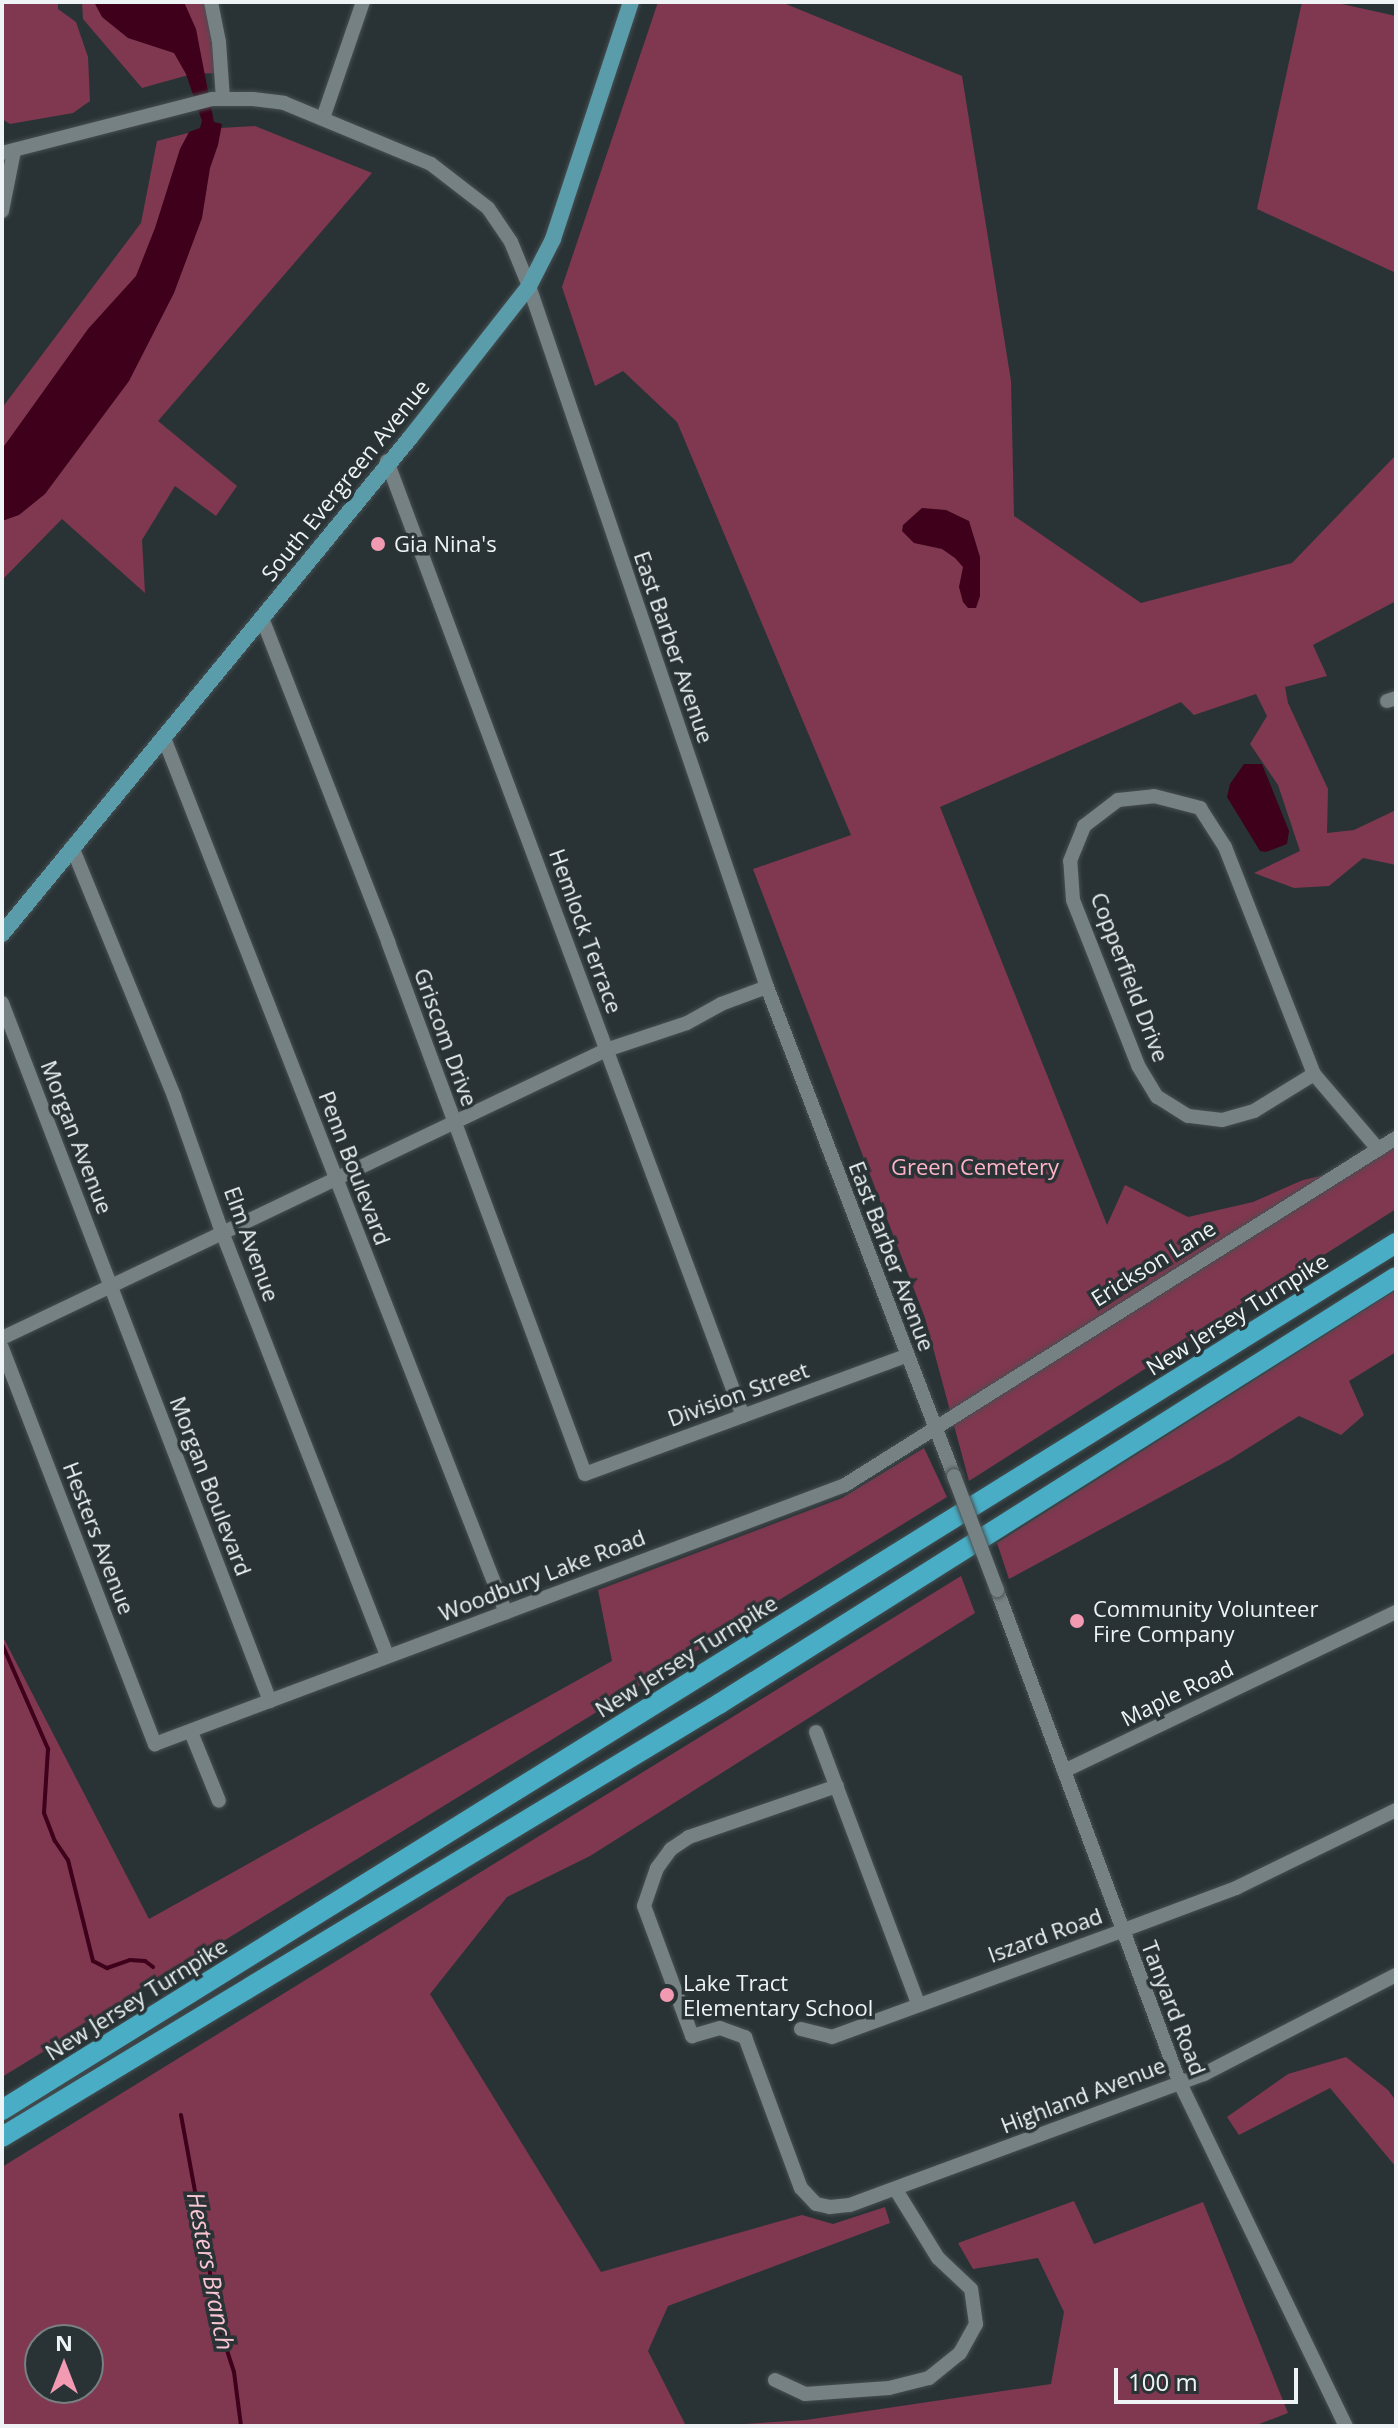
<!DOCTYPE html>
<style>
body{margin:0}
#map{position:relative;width:1398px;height:2428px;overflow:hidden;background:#293335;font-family:"Open Sans",sans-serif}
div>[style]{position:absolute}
.green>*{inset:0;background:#7f384f}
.water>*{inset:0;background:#3e001a}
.stream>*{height:4px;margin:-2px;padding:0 2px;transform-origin:2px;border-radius:2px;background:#3e001a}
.roads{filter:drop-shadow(0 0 2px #464e51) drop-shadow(0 0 2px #464e51)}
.minor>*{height:14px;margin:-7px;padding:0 7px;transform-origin:7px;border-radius:7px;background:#768184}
.major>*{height:16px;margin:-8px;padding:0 8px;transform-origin:8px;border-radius:8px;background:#5b9cab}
.highway>*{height:20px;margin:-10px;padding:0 10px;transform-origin:10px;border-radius:10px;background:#49aec5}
.bridges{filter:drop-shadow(0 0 2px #464e51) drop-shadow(0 0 2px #464e51)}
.minor-bridge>*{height:14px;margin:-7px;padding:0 7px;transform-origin:7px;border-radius:7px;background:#768184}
.dots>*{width:22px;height:22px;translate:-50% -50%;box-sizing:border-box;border:4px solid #293335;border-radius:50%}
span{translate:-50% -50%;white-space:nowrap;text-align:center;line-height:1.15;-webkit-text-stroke:7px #293335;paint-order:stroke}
.street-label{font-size:22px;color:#eef4f5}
.poi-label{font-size:22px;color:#eef4f5}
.left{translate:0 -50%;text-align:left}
.park-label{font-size:22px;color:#feb3c7}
.water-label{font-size:24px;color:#fac6d3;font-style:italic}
.frame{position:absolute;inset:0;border:4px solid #eef4f5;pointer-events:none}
.north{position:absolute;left:24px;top:2324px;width:80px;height:80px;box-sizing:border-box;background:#293335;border:2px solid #788082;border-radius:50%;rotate:0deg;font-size:22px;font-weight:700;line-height:32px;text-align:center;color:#eef4f5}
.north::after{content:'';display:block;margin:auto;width:28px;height:36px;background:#f19ab2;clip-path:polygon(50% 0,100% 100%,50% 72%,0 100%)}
.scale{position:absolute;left:1114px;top:2368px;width:184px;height:36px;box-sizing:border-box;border:4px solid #eef4f5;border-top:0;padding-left:10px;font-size:24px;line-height:28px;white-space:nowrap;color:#eef4f5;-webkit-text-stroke:6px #293335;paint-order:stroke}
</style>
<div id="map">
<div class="green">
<div style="clip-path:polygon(2px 2px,58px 2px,58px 9px,76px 22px,88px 57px,90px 101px,73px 113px,10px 124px,2px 119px)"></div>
<div style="clip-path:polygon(82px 2px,206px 2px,216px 73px,192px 74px,142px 88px,83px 19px)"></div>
<div style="clip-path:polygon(658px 2px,781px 2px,962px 76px,1011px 381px,1014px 516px,1141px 603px,1292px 563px,1396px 455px,1396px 601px,1313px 645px,1327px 676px,1285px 687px,1288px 703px,1328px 789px,1327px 833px,1354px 830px,1396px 810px,1396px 865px,1363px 858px,1329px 886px,1294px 888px,1254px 873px,1300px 851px,1278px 785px,1250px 744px,1267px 716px,1256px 694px,1194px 715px,1181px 702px,940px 807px,1107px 1225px,1125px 1185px,1188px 1217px,1253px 1202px,1303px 1180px,1347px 1170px,1396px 1140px,1396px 1209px,969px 1481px,925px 1318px,753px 869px,851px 835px,677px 422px,623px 371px,595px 386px,562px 287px)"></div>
<div style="clip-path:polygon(1302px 2px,1333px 2px,1396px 16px,1396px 273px,1257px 209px)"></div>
<div style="clip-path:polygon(255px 126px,372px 173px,158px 421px,237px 486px,216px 516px,175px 486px,142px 540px,145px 593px,62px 519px,2px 580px,2px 408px,141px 223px,157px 141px,203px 129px)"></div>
<div style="clip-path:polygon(1396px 1290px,1396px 1352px,1349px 1381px,1364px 1415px,1341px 1435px,1299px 1416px,1229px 1460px,1009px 1579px,997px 1543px)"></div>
<div style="clip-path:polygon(924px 1448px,947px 1497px,2px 2077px,2px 1635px,149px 1919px,612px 1661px,598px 1590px,842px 1498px)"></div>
<div style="clip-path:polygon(evenodd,961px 1576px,975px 1613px,590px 1856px,507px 1897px,430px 1994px,601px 2272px,802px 2215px,833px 2224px,885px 2207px,890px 2223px,668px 2306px,648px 2351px,686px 2426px,2px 2426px,2px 2167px,961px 1576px,88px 2340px,88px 2388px,40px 2388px,40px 2340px,88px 2340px)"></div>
<div style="clip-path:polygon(1346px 2057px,1388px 2090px,1396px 2101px,1396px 2167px,1330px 2088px,1239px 2135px,1227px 2117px,1288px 2074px)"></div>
<div style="clip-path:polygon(1074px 2201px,1094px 2244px,1203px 2202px,1288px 2413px,1254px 2426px,713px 2426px,806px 2420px,1051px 2384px,1064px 2312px,1038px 2258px,973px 2269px,958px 2243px)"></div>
</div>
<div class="water">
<div style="clip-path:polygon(94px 2px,184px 2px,196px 29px,214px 122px,222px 124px,218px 145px,210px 168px,202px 218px,174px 293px,129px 381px,45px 494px,19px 515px,2px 521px,2px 449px,88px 329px,136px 276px,155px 228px,180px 149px,189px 132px,200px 128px,202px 121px,186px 74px,174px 53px,128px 38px,102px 17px)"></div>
<div style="clip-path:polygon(922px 508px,946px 510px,969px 521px,980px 557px,980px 596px,976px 608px,968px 608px,963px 602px,959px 587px,963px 567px,955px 558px,942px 549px,914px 543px,902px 531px,903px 525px)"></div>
<div style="clip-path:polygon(1244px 764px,1262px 764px,1289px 831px,1287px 844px,1266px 852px,1260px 851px,1227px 797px,1230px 784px)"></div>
</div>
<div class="stream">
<div style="left:2px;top:1644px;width:115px;rotate:66.3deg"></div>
<div style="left:48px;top:1749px;width:64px;rotate:93.6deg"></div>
<div style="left:44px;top:1813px;width:30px;rotate:69deg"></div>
<div style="left:55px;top:1841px;width:23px;rotate:56deg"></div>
<div style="left:68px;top:1860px;width:104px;rotate:76.1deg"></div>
<div style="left:93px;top:1961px;width:16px;rotate:27deg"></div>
<div style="left:107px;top:1968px;width:24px;rotate:-19deg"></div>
<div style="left:130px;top:1960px;width:15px;rotate:4deg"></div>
<div style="left:145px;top:1961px;width:10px;rotate:37deg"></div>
<div style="left:181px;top:2115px;width:221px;rotate:79.6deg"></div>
<div style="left:221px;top:2332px;width:42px;rotate:72deg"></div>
<div style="left:234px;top:2372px;width:54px;rotate:82.6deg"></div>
</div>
<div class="roads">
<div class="minor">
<div style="left:211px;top:2px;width:41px;rotate:78.7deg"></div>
<div style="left:219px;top:42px;width:57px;rotate:86deg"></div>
<div style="left:323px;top:118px;width:123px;rotate:-71deg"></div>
<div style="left:2px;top:153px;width:217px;rotate:-14.4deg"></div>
<div style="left:212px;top:99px;width:41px"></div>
<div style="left:253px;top:99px;width:31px;rotate:7deg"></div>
<div style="left:284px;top:103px;width:159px;rotate:22.5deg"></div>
<div style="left:431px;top:164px;width:72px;rotate:37.7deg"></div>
<div style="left:488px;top:208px;width:41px;rotate:55.9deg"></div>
<div style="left:511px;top:242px;width:48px;rotate:67.8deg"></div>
<div style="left:529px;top:286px;width:740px;rotate:71.25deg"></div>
<div style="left:767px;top:987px;width:524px;rotate:69.07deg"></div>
<div style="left:2px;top:211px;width:61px;rotate:-78.7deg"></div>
<div style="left:387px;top:461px;width:1019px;rotate:69.56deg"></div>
<div style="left:262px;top:618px;width:348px;rotate:68.7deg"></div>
<div style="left:388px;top:942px;width:567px;rotate:69.68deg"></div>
<div style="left:585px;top:1474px;width:342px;rotate:-20.2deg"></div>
<div style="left:1387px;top:701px;width:9px;rotate:-18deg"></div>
<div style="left:164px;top:738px;width:939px;rotate:68.65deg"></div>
<div style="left:72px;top:847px;width:269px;rotate:67.7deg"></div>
<div style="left:174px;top:1096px;width:144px;rotate:70.6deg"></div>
<div style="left:222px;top:1232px;width:455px;rotate:68.7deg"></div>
<div style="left:2px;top:1003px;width:748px;rotate:69deg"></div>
<div style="left:1314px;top:1074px;width:70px;rotate:148.3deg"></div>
<div style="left:1254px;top:1111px;width:33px;rotate:164deg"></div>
<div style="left:1222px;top:1120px;width:34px;rotate:-173deg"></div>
<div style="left:1188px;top:1116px;width:36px;rotate:-148deg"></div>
<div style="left:1157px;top:1097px;width:37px;rotate:-121deg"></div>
<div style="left:1138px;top:1065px;width:177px;rotate:-111.5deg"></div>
<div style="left:1073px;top:900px;width:39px;rotate:-94deg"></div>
<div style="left:1070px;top:861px;width:38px;rotate:-68deg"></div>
<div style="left:1084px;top:826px;width:43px;rotate:-37.4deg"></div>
<div style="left:1118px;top:800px;width:36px;rotate:-6deg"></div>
<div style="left:1154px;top:796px;width:48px;rotate:14.6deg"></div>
<div style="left:1200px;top:808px;width:46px;rotate:57.3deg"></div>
<div style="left:1225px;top:847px;width:244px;rotate:68.6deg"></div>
<div style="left:1314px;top:1074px;width:99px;rotate:49.5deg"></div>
<div style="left:2px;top:1338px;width:669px;rotate:-25.49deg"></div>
<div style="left:606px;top:1050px;width:85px;rotate:-18.4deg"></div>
<div style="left:687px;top:1023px;width:39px;rotate:-29deg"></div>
<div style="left:721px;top:1004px;width:49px;rotate:-20.3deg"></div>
<div style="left:2px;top:1348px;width:425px;rotate:68.9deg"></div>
<div style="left:155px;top:1744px;width:737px;rotate:-20.57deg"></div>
<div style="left:845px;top:1485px;width:651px;rotate:-32.2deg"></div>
<div style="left:997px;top:1590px;width:524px;rotate:69.66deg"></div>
<div style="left:1179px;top:2081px;width:383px;rotate:64.2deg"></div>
<div style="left:191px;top:1732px;width:74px;rotate:67.9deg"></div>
<div style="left:816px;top:1732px;width:290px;rotate:69.4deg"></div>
<div style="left:1064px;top:1771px;width:368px;rotate:-25.6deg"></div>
<div style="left:837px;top:1786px;width:157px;rotate:161deg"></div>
<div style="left:689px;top:1837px;width:22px;rotate:146deg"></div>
<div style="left:671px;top:1849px;width:24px;rotate:126deg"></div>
<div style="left:657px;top:1868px;width:40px;rotate:108.9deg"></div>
<div style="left:644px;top:1906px;width:139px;rotate:69.7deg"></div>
<div style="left:692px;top:2036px;width:29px;rotate:-16deg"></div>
<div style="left:720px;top:2028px;width:27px;rotate:20deg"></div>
<div style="left:745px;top:2037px;width:161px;rotate:69.7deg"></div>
<div style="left:801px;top:2188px;width:22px;rotate:47deg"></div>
<div style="left:816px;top:2204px;width:14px;rotate:12deg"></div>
<div style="left:830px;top:2207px;width:20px;rotate:-6deg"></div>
<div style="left:850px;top:2205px;width:377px;rotate:-20.3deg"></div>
<div style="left:1204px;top:2074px;width:216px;rotate:-27.3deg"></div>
<div style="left:801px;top:2029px;width:32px;rotate:14deg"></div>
<div style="left:832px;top:2037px;width:308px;rotate:-20.1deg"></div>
<div style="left:1121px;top:1931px;width:123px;rotate:-20.5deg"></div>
<div style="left:1236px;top:1888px;width:178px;rotate:-26deg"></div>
<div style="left:775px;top:2380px;width:33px;rotate:25deg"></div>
<div style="left:805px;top:2394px;width:84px;rotate:-4.1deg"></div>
<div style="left:889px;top:2388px;width:41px;rotate:-14deg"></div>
<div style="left:929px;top:2378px;width:40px;rotate:-39deg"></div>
<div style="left:960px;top:2353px;width:33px;rotate:-61deg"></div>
<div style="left:976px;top:2324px;width:35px;rotate:-98deg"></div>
<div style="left:971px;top:2289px;width:45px;rotate:-136.8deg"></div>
<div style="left:938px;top:2258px;width:80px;rotate:-121.7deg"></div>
</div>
<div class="major">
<div style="left:2px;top:934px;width:642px;rotate:-50.56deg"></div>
<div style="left:410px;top:438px;width:193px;rotate:-51.9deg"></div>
<div style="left:529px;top:286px;width:53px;rotate:-62.9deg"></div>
<div style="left:553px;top:239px;width:250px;rotate:-71.8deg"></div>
</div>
<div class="highway">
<div style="left:2px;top:2110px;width:1642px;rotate:-31.88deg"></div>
<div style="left:2px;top:2137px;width:838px;rotate:-31.13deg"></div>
<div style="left:719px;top:1704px;width:800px;rotate:-32.24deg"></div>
</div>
</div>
<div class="bridges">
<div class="minor-bridge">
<div style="left:954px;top:1476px;width:122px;rotate:69.3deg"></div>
</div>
</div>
<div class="dots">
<div style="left:378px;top:544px;background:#f19ab2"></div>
<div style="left:1077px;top:1621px;background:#f19ab2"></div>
<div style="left:667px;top:1995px;background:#f19ab2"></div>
</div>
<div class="street-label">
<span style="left:345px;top:480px;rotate:-51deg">South Evergreen Avenue</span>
<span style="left:674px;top:647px;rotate:71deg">East Barber Avenue</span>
<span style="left:586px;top:931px;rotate:70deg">Hemlock Terrace</span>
<span style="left:1130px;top:977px;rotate:69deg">Copperfield Drive</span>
<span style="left:446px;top:1037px;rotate:70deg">Griscom Drive</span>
<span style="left:77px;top:1137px;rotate:69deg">Morgan Avenue</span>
<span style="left:355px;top:1168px;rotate:69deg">Penn Boulevard</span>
<span style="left:252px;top:1244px;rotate:70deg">Elm Avenue</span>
<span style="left:892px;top:1256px;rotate:69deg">East Barber Avenue</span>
<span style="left:1153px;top:1263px;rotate:-32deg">Erickson Lane</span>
<span style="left:1237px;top:1314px;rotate:-32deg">New Jersey Turnpike</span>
<span style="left:738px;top:1394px;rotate:-20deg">Division Street</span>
<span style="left:211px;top:1486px;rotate:69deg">Morgan Boulevard</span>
<span style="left:99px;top:1538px;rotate:69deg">Hesters Avenue</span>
<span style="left:542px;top:1575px;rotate:-21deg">Woodbury Lake Road</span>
<span style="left:686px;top:1656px;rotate:-32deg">New Jersey Turnpike</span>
<span style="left:1177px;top:1693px;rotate:-26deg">Maple Road</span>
<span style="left:1045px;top:1935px;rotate:-20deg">Iszard Road</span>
<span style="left:136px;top:1999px;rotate:-32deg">New Jersey Turnpike</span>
<span style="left:1174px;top:2008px;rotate:69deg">Tanyard Road</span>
<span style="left:1083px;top:2095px;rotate:-21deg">Highland Avenue</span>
</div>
<div class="poi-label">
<span class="left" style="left:394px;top:544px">Gia Nina's</span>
<span class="left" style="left:1093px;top:1621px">Community Volunteer<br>Fire Company</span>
<span class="left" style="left:683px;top:1995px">Lake Tract<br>Elementary School</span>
</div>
<div class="park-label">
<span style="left:975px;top:1167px">Green Cemetery</span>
</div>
<div class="water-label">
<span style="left:211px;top:2271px;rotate:79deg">Hesters Branch</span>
</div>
<div class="frame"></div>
<div class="north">N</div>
<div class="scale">100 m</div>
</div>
